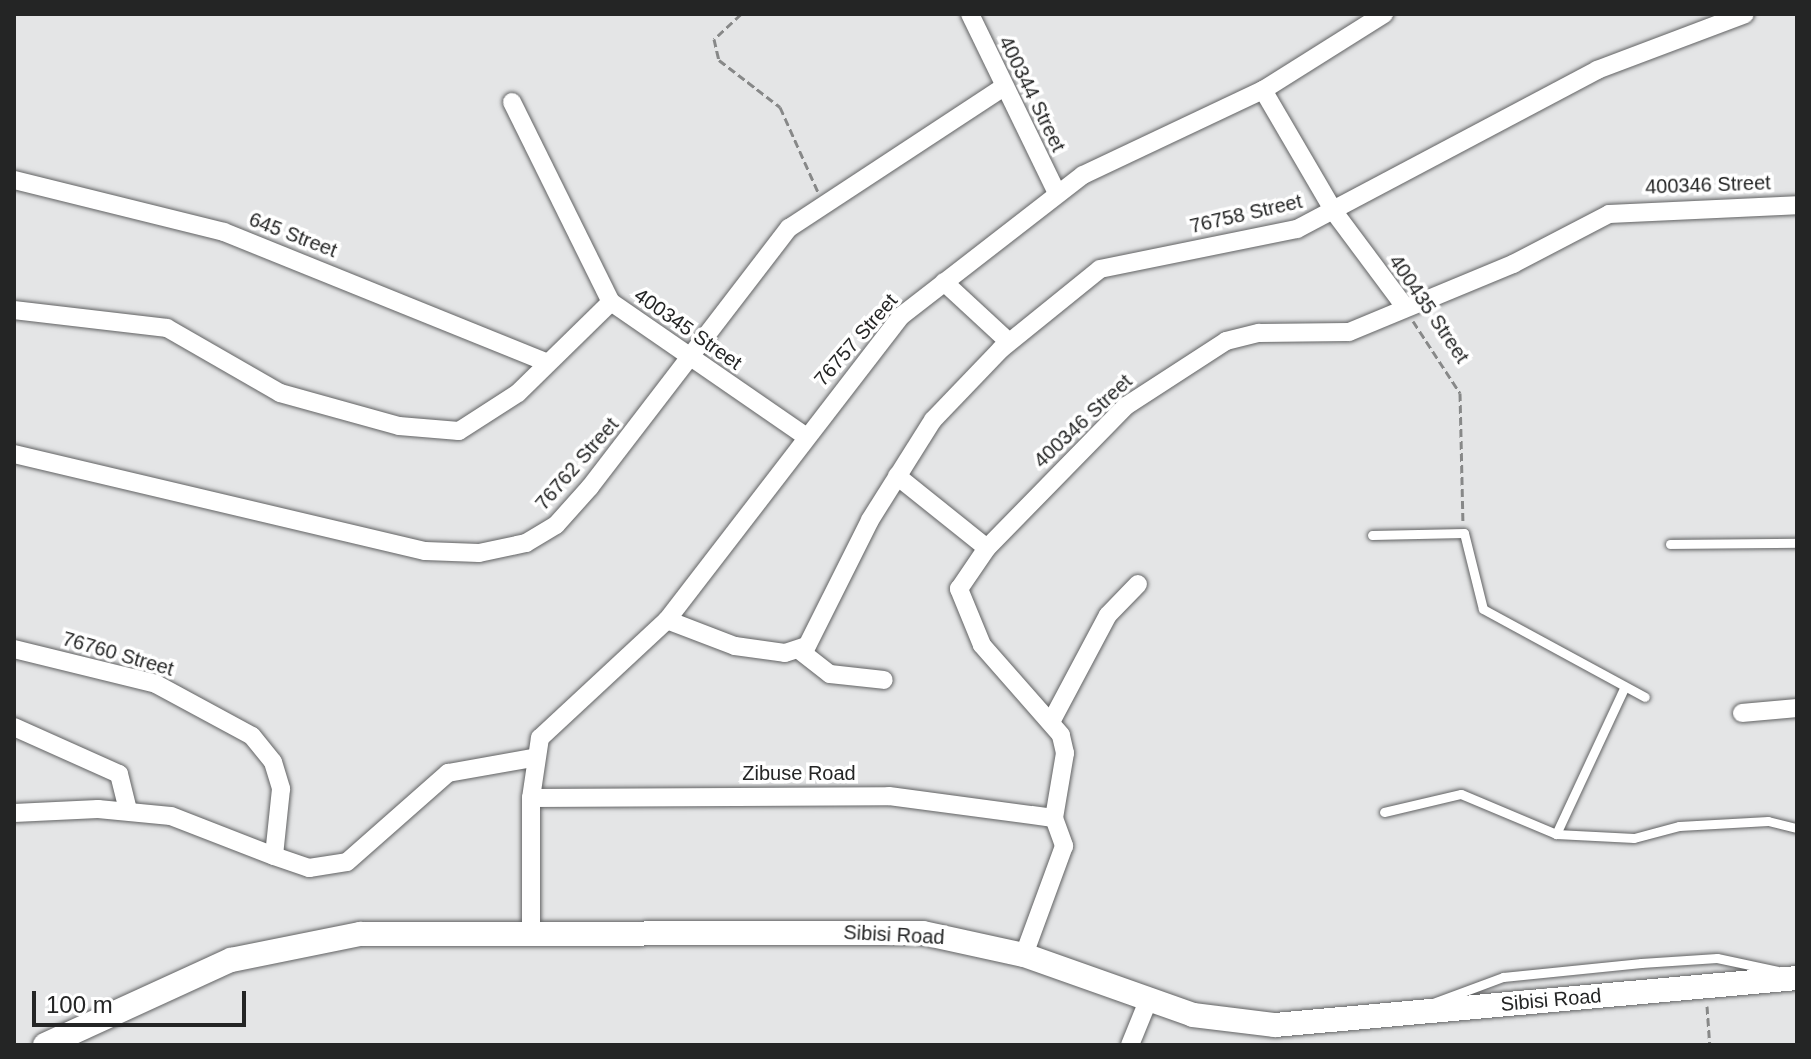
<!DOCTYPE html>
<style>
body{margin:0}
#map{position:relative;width:1811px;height:1059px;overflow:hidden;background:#e4e5e6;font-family:Arial,sans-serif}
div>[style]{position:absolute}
.path>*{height:3px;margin-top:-1.5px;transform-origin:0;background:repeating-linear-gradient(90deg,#878888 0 8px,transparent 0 12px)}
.roads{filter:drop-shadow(0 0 2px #616263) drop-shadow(0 0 2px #616263)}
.lane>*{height:9px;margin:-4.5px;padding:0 4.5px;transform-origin:4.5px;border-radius:4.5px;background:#fff}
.street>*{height:18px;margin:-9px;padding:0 9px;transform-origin:9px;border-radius:9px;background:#fff}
.secondary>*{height:24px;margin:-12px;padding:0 12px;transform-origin:12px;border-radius:12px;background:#fff}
span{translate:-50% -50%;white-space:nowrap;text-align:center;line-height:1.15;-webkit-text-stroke:7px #fff;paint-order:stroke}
.street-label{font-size:20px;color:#242525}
.frame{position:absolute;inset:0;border:16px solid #242525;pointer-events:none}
.scale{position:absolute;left:32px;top:991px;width:214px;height:36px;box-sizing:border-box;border:4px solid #242525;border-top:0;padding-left:10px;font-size:24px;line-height:28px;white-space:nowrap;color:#242525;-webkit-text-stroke:6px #fff;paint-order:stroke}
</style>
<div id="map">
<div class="path">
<div style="left:741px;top:14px;width:37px;rotate:137deg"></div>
<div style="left:714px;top:39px;width:22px;rotate:77deg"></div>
<div style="left:719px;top:60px;width:77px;rotate:37.6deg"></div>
<div style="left:780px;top:107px;width:93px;rotate:65.9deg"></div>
<div style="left:1413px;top:321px;width:86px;rotate:56.9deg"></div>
<div style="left:1460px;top:393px;width:130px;rotate:88.7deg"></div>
<div style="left:1707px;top:1006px;width:39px;rotate:86deg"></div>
</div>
<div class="roads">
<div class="lane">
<div style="left:1372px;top:535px;width:92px;rotate:-1.2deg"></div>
<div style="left:1464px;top:533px;width:78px;rotate:76deg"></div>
<div style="left:1483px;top:609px;width:184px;rotate:28.5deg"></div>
<div style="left:1670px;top:544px;width:127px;rotate:-0.5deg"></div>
<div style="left:1384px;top:812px;width:79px;rotate:-13.2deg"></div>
<div style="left:1461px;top:794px;width:103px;rotate:22.8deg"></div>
<div style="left:1556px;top:834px;width:78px;rotate:2.9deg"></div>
<div style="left:1634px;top:838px;width:47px;rotate:-14.9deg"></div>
<div style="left:1679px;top:826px;width:89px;rotate:-3.2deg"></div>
<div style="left:1768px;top:821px;width:30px;rotate:14deg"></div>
<div style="left:1556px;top:834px;width:159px;rotate:-65deg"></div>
<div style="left:1433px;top:1003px;width:75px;rotate:-20.4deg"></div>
<div style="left:1503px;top:977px;width:139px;rotate:-5.8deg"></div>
<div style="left:1641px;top:963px;width:76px;rotate:-3.8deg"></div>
<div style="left:1717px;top:958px;width:62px;rotate:12deg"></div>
</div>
<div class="street">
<div style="left:970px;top:14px;width:199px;rotate:64.1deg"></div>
<div style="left:1263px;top:90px;width:143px;rotate:59.7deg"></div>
<div style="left:1335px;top:213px;width:117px;rotate:53.3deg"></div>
<div style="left:512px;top:102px;width:223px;rotate:63.7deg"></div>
<div style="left:611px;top:302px;width:236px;rotate:34.6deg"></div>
<div style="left:14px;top:180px;width:216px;rotate:13.9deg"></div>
<div style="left:224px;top:232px;width:346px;rotate:22deg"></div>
<div style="left:944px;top:282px;width:88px;rotate:42.7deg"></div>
<div style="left:14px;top:310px;width:154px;rotate:6.7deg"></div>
<div style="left:167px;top:328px;width:130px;rotate:29.9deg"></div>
<div style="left:280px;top:393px;width:123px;rotate:15.5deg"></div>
<div style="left:399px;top:426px;width:60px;rotate:4.8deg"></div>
<div style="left:459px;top:431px;width:70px;rotate:-32.8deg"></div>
<div style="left:518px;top:393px;width:130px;rotate:-44.4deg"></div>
<div style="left:14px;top:454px;width:422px;rotate:13.3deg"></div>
<div style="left:425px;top:551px;width:54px;rotate:2.1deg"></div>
<div style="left:479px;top:553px;width:48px;rotate:-12deg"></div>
<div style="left:526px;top:543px;width:35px;rotate:-31deg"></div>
<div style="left:556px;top:525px;width:51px;rotate:-48.2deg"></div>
<div style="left:590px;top:487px;width:327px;rotate:-52.5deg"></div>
<div style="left:789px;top:228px;width:254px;rotate:-33.3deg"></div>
<div style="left:897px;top:476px;width:115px;rotate:38.7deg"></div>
<div style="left:667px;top:620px;width:73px;rotate:20.9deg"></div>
<div style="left:735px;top:646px;width:50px;rotate:8deg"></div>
<div style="left:785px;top:653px;width:23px;rotate:-18deg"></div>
<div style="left:807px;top:646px;width:141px;rotate:-63.4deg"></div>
<div style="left:870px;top:520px;width:118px;rotate:-57.8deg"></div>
<div style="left:933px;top:420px;width:98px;rotate:-46.2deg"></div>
<div style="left:1001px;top:349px;width:127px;rotate:-38.9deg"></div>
<div style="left:1100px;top:269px;width:201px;rotate:-11.5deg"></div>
<div style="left:1297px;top:229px;width:340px;rotate:-27.9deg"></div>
<div style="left:1597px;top:70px;width:158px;rotate:-20.7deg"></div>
<div style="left:14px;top:649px;width:146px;rotate:13.8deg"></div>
<div style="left:156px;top:684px;width:109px;rotate:28.4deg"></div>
<div style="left:252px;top:736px;width:33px;rotate:51deg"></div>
<div style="left:273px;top:762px;width:28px;rotate:73deg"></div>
<div style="left:281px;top:789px;width:67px;rotate:96deg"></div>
<div style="left:274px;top:856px;width:37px;rotate:19deg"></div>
<div style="left:309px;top:868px;width:38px;rotate:-9deg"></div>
<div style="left:347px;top:862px;width:135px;rotate:-41.4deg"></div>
<div style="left:448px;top:773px;width:85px;rotate:-10.1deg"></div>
<div style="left:799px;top:650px;width:39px;rotate:38deg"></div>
<div style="left:830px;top:674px;width:54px;rotate:6.3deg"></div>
<div style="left:1742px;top:713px;width:55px;rotate:-5.2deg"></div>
<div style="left:1051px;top:722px;width:121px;rotate:-62deg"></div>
<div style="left:1108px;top:615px;width:43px;rotate:-45.9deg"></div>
<div style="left:14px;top:727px;width:115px;rotate:24.1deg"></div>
<div style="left:119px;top:774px;width:38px;rotate:76deg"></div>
<div style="left:531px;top:798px;width:61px;rotate:-81.5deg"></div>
<div style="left:540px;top:738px;width:173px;rotate:-42.9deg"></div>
<div style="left:667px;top:620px;width:384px;rotate:-52.4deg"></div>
<div style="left:901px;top:316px;width:230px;rotate:-37.8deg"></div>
<div style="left:1083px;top:175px;width:199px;rotate:-25.3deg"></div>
<div style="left:1263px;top:90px;width:143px;rotate:-32.1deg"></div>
<div style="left:14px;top:813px;width:84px;rotate:-2.7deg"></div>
<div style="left:98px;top:809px;width:73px;rotate:5.5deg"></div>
<div style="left:171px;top:816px;width:110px;rotate:21.2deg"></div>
<div style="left:1054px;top:818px;width:66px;rotate:-80.4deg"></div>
<div style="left:1065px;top:753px;width:18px;rotate:-103deg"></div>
<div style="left:1061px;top:735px;width:120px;rotate:-131.3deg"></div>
<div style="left:982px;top:645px;width:61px;rotate:-112.3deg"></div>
<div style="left:959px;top:589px;width:50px;rotate:-55.7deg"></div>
<div style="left:987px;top:548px;width:199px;rotate:-45.6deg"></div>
<div style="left:1126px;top:406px;width:119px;rotate:-33deg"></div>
<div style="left:1226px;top:341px;width:34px;rotate:-14deg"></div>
<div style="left:1259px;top:333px;width:90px;rotate:-0.6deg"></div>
<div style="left:1349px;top:332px;width:178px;rotate:-22.5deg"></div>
<div style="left:1513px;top:264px;width:108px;rotate:-27.5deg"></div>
<div style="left:1609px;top:214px;width:188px;rotate:-2.7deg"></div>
<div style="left:531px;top:934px;width:136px;rotate:-90deg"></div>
<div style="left:531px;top:798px;width:358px;rotate:-0.3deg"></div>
<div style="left:889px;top:796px;width:166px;rotate:7.6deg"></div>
<div style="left:1054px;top:818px;width:30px;rotate:70deg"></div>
<div style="left:1064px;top:846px;width:116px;rotate:110.2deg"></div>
<div style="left:1130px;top:1045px;width:48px;rotate:-67.8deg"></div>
</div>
<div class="secondary">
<div style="left:45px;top:1045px;width:205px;rotate:-24.6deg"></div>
<div style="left:231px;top:960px;width:132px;rotate:-11.4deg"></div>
<div style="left:360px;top:934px;width:563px;rotate:-0.1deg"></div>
<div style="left:923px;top:933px;width:103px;rotate:12.3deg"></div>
<div style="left:1024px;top:955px;width:179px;rotate:19.5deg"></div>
<div style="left:1193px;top:1015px;width:83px;rotate:7deg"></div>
<div style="left:1275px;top:1025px;width:524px;rotate:-5.14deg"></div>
</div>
</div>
<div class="street-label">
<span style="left:1032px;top:94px;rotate:64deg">400344 Street</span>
<span style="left:1708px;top:185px;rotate:-2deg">400346 Street</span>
<span style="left:1246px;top:214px;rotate:-13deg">76758 Street</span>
<span style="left:293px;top:235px;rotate:21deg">645 Street</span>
<span style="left:1429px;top:309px;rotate:56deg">400435 Street</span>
<span style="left:688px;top:329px;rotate:35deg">400345 Street</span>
<span style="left:856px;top:340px;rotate:-49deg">76757 Street</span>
<span style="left:1083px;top:421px;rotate:-43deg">400346 Street</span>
<span style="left:577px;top:464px;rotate:-49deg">76762 Street</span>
<span style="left:118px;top:654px;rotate:16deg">76760 Street</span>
<span style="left:799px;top:773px">Zibuse Road</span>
<span style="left:894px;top:935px;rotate:3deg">Sibisi Road</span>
<span style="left:1551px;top:1000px;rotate:-5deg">Sibisi Road</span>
</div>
<div class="frame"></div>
<div class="scale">100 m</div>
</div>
